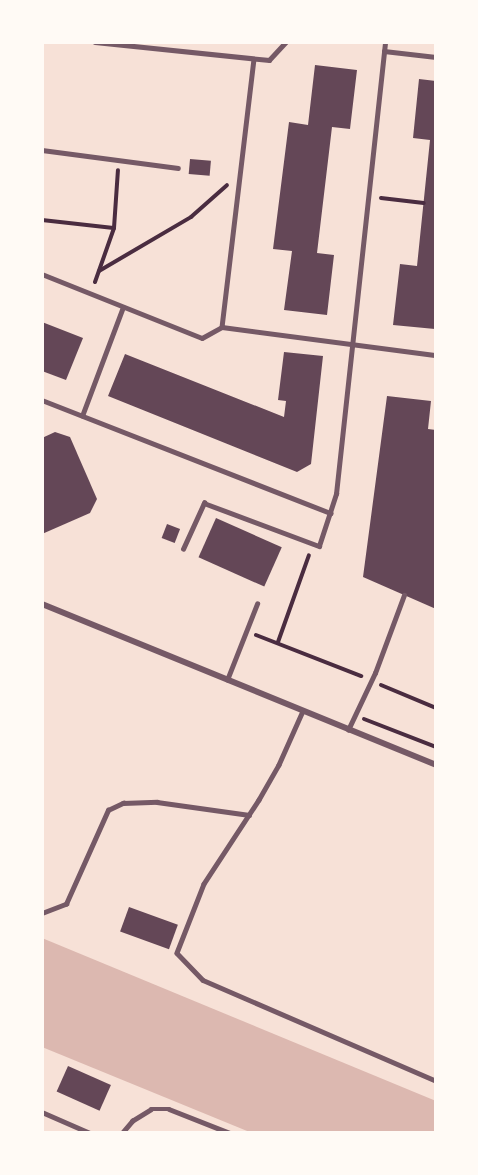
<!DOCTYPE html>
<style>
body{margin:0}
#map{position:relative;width:478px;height:1175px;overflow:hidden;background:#f7e1d7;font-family:Arial,sans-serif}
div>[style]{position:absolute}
.water>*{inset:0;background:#dcb8b0}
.building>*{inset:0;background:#644757;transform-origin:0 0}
.path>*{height:4px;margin:-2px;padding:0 2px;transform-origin:2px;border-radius:2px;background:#4a2c40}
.service>*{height:4.5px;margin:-2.25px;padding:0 2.25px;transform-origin:2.25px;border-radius:2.25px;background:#755966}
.minor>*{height:6px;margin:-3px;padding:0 3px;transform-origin:3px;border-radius:3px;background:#755966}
span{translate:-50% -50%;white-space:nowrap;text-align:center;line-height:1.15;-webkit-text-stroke:4.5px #fffaf5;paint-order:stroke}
.frame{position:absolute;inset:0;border:44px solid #fffaf5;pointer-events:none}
</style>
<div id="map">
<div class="water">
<div style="clip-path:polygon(42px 938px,436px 1101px,436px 1133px,252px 1133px,42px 1047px)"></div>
</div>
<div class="building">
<div style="clip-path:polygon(315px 65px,357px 70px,350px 129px,332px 127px,317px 253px,334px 255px,327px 315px,284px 310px,292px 251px,273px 249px,289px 122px,308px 125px)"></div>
<div style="clip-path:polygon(419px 79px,436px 81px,435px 329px,393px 325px,400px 264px,417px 266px,430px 140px,413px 138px)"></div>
<div style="left:190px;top:159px;width:21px;height:15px;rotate:5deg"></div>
<div style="clip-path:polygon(42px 322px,83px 338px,66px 380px,42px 371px)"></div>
<div style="clip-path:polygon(284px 352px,323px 356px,311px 464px,297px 472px,108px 396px,125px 354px,284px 417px,286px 401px,278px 400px)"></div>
<div style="clip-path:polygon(387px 396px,431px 401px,428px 429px,436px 430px,436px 609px,363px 577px)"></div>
<div style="clip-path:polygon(55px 432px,70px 437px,97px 499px,90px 513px,42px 534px,42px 438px)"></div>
<div style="left:216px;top:518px;width:72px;height:43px;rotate:24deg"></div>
<div style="left:167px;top:524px;width:14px;height:15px;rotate:21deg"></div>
<div style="left:129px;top:907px;width:52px;height:26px;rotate:20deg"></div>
<div style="left:68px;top:1066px;width:47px;height:28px;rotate:24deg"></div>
</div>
<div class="path">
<div style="left:381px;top:198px;width:43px;rotate:6.6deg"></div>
<div style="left:42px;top:220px;width:72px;rotate:6.3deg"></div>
<div style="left:99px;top:271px;width:107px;rotate:-30.4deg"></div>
<div style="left:191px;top:217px;width:48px;rotate:-41.6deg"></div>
<div style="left:95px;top:282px;width:57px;rotate:-70.6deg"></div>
<div style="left:114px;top:228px;width:58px;rotate:-86.1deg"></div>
<div style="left:256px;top:635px;width:113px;rotate:21.3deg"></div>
<div style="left:278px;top:642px;width:92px;rotate:-70.4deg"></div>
<div style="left:381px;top:685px;width:60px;rotate:22.7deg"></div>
<div style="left:364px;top:719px;width:77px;rotate:21.3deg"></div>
</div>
<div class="service">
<div style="left:95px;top:42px;width:175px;rotate:5.9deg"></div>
<div style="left:269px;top:60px;width:25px;rotate:-47deg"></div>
<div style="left:384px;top:51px;width:52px;rotate:6.6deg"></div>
<div style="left:254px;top:59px;width:270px;rotate:96.8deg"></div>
<div style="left:222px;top:327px;width:216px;rotate:7.5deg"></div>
<div style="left:42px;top:150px;width:137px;rotate:7.5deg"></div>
<div style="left:42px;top:274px;width:172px;rotate:21.8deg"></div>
<div style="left:202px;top:338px;width:23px;rotate:-29deg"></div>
<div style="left:42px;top:400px;width:310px;rotate:21.4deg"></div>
<div style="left:82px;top:416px;width:116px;rotate:-69.4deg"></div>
<div style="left:183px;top:549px;width:51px;rotate:-65.5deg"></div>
<div style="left:204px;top:503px;width:123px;rotate:20.5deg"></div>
<div style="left:319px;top:546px;width:55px;rotate:-71.9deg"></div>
<div style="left:336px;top:494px;width:455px;rotate:-83.8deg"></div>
<div style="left:227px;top:680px;width:82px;rotate:-68.5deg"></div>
<div style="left:303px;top:711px;width:59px;rotate:114deg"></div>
<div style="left:279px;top:765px;width:40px;rotate:119.7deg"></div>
<div style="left:259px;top:800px;width:100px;rotate:123.2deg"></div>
<div style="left:204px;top:884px;width:74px;rotate:111.4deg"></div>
<div style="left:177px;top:953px;width:37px;rotate:46deg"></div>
<div style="left:203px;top:980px;width:254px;rotate:23.4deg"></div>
<div style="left:348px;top:730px;width:63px;rotate:-64.7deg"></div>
<div style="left:375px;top:673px;width:83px;rotate:-69.6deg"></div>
<div style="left:42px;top:913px;width:26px;rotate:-21deg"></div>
<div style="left:66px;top:904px;width:103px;rotate:-65.9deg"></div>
<div style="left:108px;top:810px;width:17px;rotate:-25deg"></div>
<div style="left:123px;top:803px;width:34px;rotate:-2deg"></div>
<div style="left:157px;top:802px;width:93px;rotate:8deg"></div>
<div style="left:42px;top:1112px;width:52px;rotate:23.6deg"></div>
<div style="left:122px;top:1133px;width:16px;rotate:-50deg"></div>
<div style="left:132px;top:1121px;width:22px;rotate:-32deg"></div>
<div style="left:151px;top:1109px;width:18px"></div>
<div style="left:169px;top:1109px;width:66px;rotate:21.5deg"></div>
</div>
<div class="minor">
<div style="left:42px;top:604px;width:426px;rotate:22.2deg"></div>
</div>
<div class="frame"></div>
</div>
